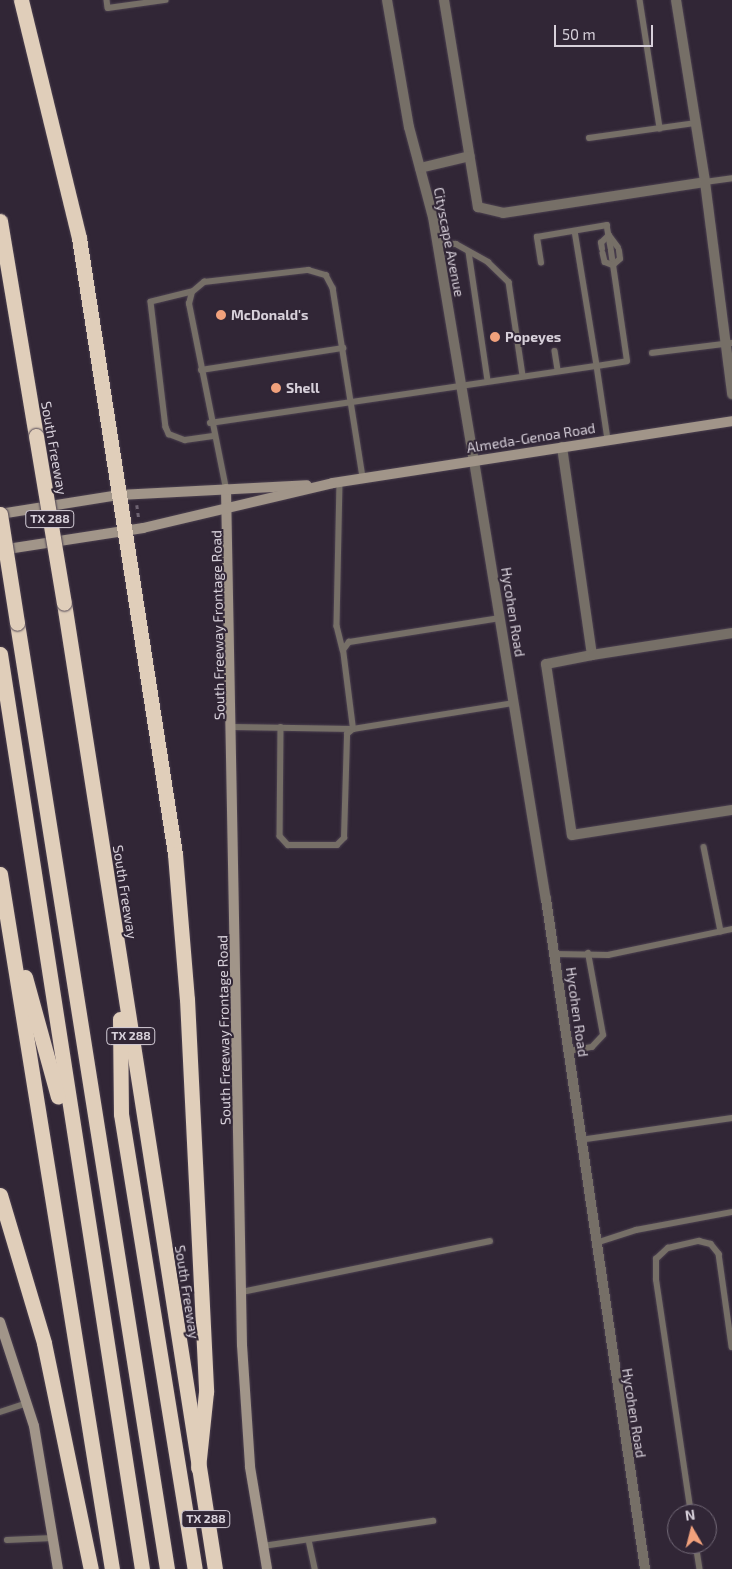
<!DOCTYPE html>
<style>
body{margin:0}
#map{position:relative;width:732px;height:1569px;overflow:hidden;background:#312636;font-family:"Exo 2",sans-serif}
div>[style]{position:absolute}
.path>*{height:2.5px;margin-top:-1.25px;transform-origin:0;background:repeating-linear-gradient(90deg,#6e6472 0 4px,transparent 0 8px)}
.roads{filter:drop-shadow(0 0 1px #4c4150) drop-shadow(0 0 1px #4c4150)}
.service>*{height:5.5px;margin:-2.75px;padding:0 2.75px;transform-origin:2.75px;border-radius:2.75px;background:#766f67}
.minor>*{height:10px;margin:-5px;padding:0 5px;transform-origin:5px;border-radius:5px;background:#766f67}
.secondary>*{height:10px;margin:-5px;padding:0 5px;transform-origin:5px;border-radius:5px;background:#a19589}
.motorway>*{height:15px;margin:-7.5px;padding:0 7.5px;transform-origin:7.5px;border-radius:7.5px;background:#e0ceba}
.bridges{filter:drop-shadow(0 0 1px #4c4150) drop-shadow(0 0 1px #4c4150)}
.motorway-bridge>*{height:15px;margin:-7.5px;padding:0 7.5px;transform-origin:7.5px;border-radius:7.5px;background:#e0ceba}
.dots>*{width:14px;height:14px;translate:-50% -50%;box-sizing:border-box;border:2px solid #312636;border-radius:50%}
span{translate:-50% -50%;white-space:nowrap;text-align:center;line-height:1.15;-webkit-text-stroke:4px #312636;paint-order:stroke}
.shield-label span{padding:1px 4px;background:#312636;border:1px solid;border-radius:4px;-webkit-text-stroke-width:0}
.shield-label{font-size:12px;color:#d7d0da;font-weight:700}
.street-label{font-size:14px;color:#d7d0da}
.poi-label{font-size:14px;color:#d7d0da;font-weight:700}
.left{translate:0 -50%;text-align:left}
.north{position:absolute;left:667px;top:1504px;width:50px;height:50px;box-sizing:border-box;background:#312636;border:1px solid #736a78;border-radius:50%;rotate:352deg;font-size:14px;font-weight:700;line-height:20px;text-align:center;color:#d7d0da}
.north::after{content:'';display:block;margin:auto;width:18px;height:22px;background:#f1a17c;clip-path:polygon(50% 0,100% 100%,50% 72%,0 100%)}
.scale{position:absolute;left:554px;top:25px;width:99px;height:22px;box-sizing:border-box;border:2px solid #d7d0da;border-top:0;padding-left:6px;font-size:15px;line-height:18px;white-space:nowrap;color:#d7d0da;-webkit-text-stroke:4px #312636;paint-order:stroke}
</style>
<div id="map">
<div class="path">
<div style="left:137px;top:505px;width:14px;rotate:82deg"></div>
</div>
<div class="roads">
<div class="service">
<div style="left:107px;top:0;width:8px;rotate:83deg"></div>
<div style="left:108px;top:8px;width:58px;rotate:-8deg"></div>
<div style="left:640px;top:0;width:130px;rotate:81.1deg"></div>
<div style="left:589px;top:138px;width:108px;rotate:-8deg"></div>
<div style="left:705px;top:182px;width:27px;rotate:-8deg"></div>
<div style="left:575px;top:231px;width:137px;rotate:80.7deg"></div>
<div style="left:597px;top:366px;width:30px;rotate:-9deg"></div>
<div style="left:627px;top:361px;width:111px;rotate:-98.3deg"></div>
<div style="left:437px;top:243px;width:19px;rotate:3deg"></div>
<div style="left:456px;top:244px;width:37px;rotate:29deg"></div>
<div style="left:488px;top:262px;width:29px;rotate:44deg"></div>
<div style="left:509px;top:282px;width:95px;rotate:81.5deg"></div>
<div style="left:602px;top:249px;width:6px;rotate:-99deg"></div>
<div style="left:601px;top:243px;width:11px;rotate:-45deg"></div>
<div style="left:609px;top:235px;width:15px;rotate:53deg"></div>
<div style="left:469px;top:252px;width:130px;rotate:81.6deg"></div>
<div style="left:603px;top:253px;width:9px;rotate:77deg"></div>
<div style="left:605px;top:262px;width:9px;rotate:21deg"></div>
<div style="left:613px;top:265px;width:9px;rotate:-41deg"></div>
<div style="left:620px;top:259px;width:8px;rotate:-97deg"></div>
<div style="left:541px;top:263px;width:26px;rotate:-99deg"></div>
<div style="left:537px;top:237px;width:71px;rotate:-9.7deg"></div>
<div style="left:607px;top:225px;width:23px;rotate:80deg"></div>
<div style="left:192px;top:292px;width:42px;rotate:166.3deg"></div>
<div style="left:151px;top:302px;width:126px;rotate:83.2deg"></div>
<div style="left:166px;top:427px;width:8px;rotate:67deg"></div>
<div style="left:169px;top:434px;width:17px;rotate:21deg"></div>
<div style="left:185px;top:440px;width:28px;rotate:-8deg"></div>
<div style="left:555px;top:351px;width:20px;rotate:81deg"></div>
<div style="left:652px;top:353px;width:81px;rotate:-7.1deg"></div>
<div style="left:201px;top:370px;width:144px;rotate:-8.8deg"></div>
<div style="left:210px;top:423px;width:391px;rotate:-8.4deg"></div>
<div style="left:597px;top:366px;width:75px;rotate:81.5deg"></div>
<div style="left:340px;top:482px;width:144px;rotate:91.2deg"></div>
<div style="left:337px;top:626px;width:25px;rotate:76deg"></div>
<div style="left:226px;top:489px;width:189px;rotate:-101.3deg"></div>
<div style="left:189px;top:304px;width:12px;rotate:-76deg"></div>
<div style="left:192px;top:292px;width:16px;rotate:-40deg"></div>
<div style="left:204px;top:282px;width:105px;rotate:-6.6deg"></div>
<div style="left:308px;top:270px;width:19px;rotate:16deg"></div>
<div style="left:326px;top:275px;width:15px;rotate:62deg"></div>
<div style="left:333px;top:288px;width:192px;rotate:81deg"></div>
<div style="left:233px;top:727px;width:120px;rotate:1deg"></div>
<div style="left:353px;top:729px;width:163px;rotate:-9.2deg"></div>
<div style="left:281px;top:727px;width:109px;rotate:90.5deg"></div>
<div style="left:280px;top:836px;width:12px;rotate:48deg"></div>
<div style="left:288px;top:845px;width:49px"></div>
<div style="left:337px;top:845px;width:10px;rotate:-45deg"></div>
<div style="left:344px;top:838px;width:104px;rotate:-88.3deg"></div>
<div style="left:347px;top:734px;width:8px;rotate:-40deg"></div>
<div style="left:353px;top:729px;width:80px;rotate:-97.2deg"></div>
<div style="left:343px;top:650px;width:10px;rotate:-53deg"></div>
<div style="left:349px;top:642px;width:153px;rotate:-9deg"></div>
<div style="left:704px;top:847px;width:86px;rotate:78.6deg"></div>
<div style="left:555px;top:954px;width:53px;rotate:1.1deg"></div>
<div style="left:608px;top:955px;width:127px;rotate:-11.8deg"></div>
<div style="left:569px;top:1051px;width:23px;rotate:-10deg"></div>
<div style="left:592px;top:1047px;width:16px;rotate:-47deg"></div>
<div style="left:603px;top:1035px;width:83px;rotate:-100.4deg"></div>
<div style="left:580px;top:1140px;width:154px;rotate:-8.2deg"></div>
<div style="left:596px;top:1243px;width:42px;rotate:-18deg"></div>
<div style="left:636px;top:1230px;width:98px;rotate:-10.6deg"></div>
<div style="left:242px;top:1292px;width:253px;rotate:-11.6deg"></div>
<div style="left:0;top:1412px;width:28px;rotate:-18deg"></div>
<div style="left:691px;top:1514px;width:237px;rotate:-98.5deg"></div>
<div style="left:656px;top:1280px;width:21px;rotate:-90deg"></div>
<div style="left:656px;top:1259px;width:16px;rotate:-43deg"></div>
<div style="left:668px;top:1248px;width:32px;rotate:-13deg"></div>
<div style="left:699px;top:1241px;width:12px;rotate:14deg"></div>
<div style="left:711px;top:1244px;width:13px;rotate:51deg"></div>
<div style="left:719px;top:1254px;width:94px;rotate:82deg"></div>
<div style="left:7px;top:1540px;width:46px;rotate:-2.5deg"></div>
<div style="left:309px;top:1540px;width:30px;rotate:78deg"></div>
<div style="left:696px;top:1544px;width:25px;rotate:81deg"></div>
<div style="left:263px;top:1546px;width:172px;rotate:-8.4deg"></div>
</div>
<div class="minor">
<div style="left:387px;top:0;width:129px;rotate:80.2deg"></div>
<div style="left:409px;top:127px;width:93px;rotate:75.1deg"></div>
<div style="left:433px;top:217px;width:247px;rotate:80.5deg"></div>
<div style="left:474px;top:461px;width:444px;rotate:80.7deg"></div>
<div style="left:546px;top:899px;width:677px;rotate:81.59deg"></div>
<div style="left:444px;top:0;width:210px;rotate:80.7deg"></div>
<div style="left:478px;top:207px;width:26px;rotate:13deg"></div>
<div style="left:503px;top:213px;width:204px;rotate:-8.7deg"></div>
<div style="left:676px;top:0;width:184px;rotate:80.9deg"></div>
<div style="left:705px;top:182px;width:214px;rotate:82.7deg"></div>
<div style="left:420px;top:168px;width:51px;rotate:-13.5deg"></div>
<div style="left:562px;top:447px;width:210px;rotate:81.8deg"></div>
<div style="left:592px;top:655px;width:47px;rotate:168.9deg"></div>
<div style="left:546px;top:664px;width:173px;rotate:81.4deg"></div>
<div style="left:572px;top:835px;width:162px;rotate:-8.9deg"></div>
<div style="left:592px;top:655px;width:142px;rotate:-8.9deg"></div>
</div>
<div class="secondary">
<div style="left:226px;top:489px;width:856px;rotate:88.93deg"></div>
<div style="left:242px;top:1345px;width:122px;rotate:86.2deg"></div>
<div style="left:250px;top:1467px;width:103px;rotate:80.5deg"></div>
<div style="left:0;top:514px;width:121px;rotate:-9.1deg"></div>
<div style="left:119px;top:495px;width:188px;rotate:-3deg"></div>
<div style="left:1px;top:550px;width:144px;rotate:-8.8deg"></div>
<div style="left:143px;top:528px;width:195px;rotate:-13.3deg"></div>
<div style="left:333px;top:483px;width:404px;rotate:-8.8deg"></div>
<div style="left:0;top:1322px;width:109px;rotate:71.9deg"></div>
<div style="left:34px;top:1426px;width:145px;rotate:80.5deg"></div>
</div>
<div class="motorway">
<div style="left:21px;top:0;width:245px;rotate:76.3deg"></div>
<div style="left:79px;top:238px;width:623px;rotate:81.14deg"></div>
<div style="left:175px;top:854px;width:145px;rotate:85.3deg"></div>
<div style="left:187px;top:999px;width:393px;rotate:87.2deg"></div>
<div style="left:206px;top:1392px;width:76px;rotate:96deg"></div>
<div style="left:0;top:221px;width:218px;rotate:80.5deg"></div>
<div style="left:64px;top:603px;width:978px;rotate:81.12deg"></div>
<div style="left:17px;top:623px;width:958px;rotate:80.99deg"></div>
<div style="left:0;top:654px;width:926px;rotate:81.18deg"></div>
<div style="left:0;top:874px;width:704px;rotate:80.85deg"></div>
<div style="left:25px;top:977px;width:124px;rotate:74.6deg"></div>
<div style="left:120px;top:1019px;width:95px;rotate:89.4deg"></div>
<div style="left:121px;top:1114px;width:461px;rotate:80.8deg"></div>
<div style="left:0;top:1195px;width:154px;rotate:73.4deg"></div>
<div style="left:44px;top:1343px;width:231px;rotate:78.3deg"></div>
</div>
</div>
<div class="bridges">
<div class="motorway-bridge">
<div style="left:36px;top:436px;width:169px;rotate:80.5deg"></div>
<div style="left:0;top:514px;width:110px;rotate:81.1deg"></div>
</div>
</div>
<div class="dots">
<div style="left:221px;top:315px;background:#f1a17c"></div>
<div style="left:495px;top:337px;background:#f1a17c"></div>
<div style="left:276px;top:388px;background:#f1a17c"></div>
</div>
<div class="shield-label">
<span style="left:50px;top:519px">TX 288</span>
<span style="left:131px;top:1036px">TX 288</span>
<span style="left:206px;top:1519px">TX 288</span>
</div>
<div class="street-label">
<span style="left:449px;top:242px;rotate:79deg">Cityscape Avenue</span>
<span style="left:531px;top:438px;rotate:-9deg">Almeda-Genoa Road</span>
<span style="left:54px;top:448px;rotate:80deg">South Freeway</span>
<span style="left:513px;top:612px;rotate:81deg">Hycohen Road</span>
<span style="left:218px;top:625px;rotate:-91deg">South Freeway Frontage Road</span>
<span style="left:125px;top:892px;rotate:81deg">South Freeway</span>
<span style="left:577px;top:1012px;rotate:82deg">Hycohen Road</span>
<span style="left:224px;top:1030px;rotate:-91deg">South Freeway Frontage Road</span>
<span style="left:187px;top:1292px;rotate:81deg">South Freeway</span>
<span style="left:634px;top:1413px;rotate:81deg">Hycohen Road</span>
</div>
<div class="poi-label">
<span class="left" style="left:231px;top:315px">McDonald's</span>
<span class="left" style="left:505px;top:337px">Popeyes</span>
<span class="left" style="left:286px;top:388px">Shell</span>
</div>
<div class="north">N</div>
<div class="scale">50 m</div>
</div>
